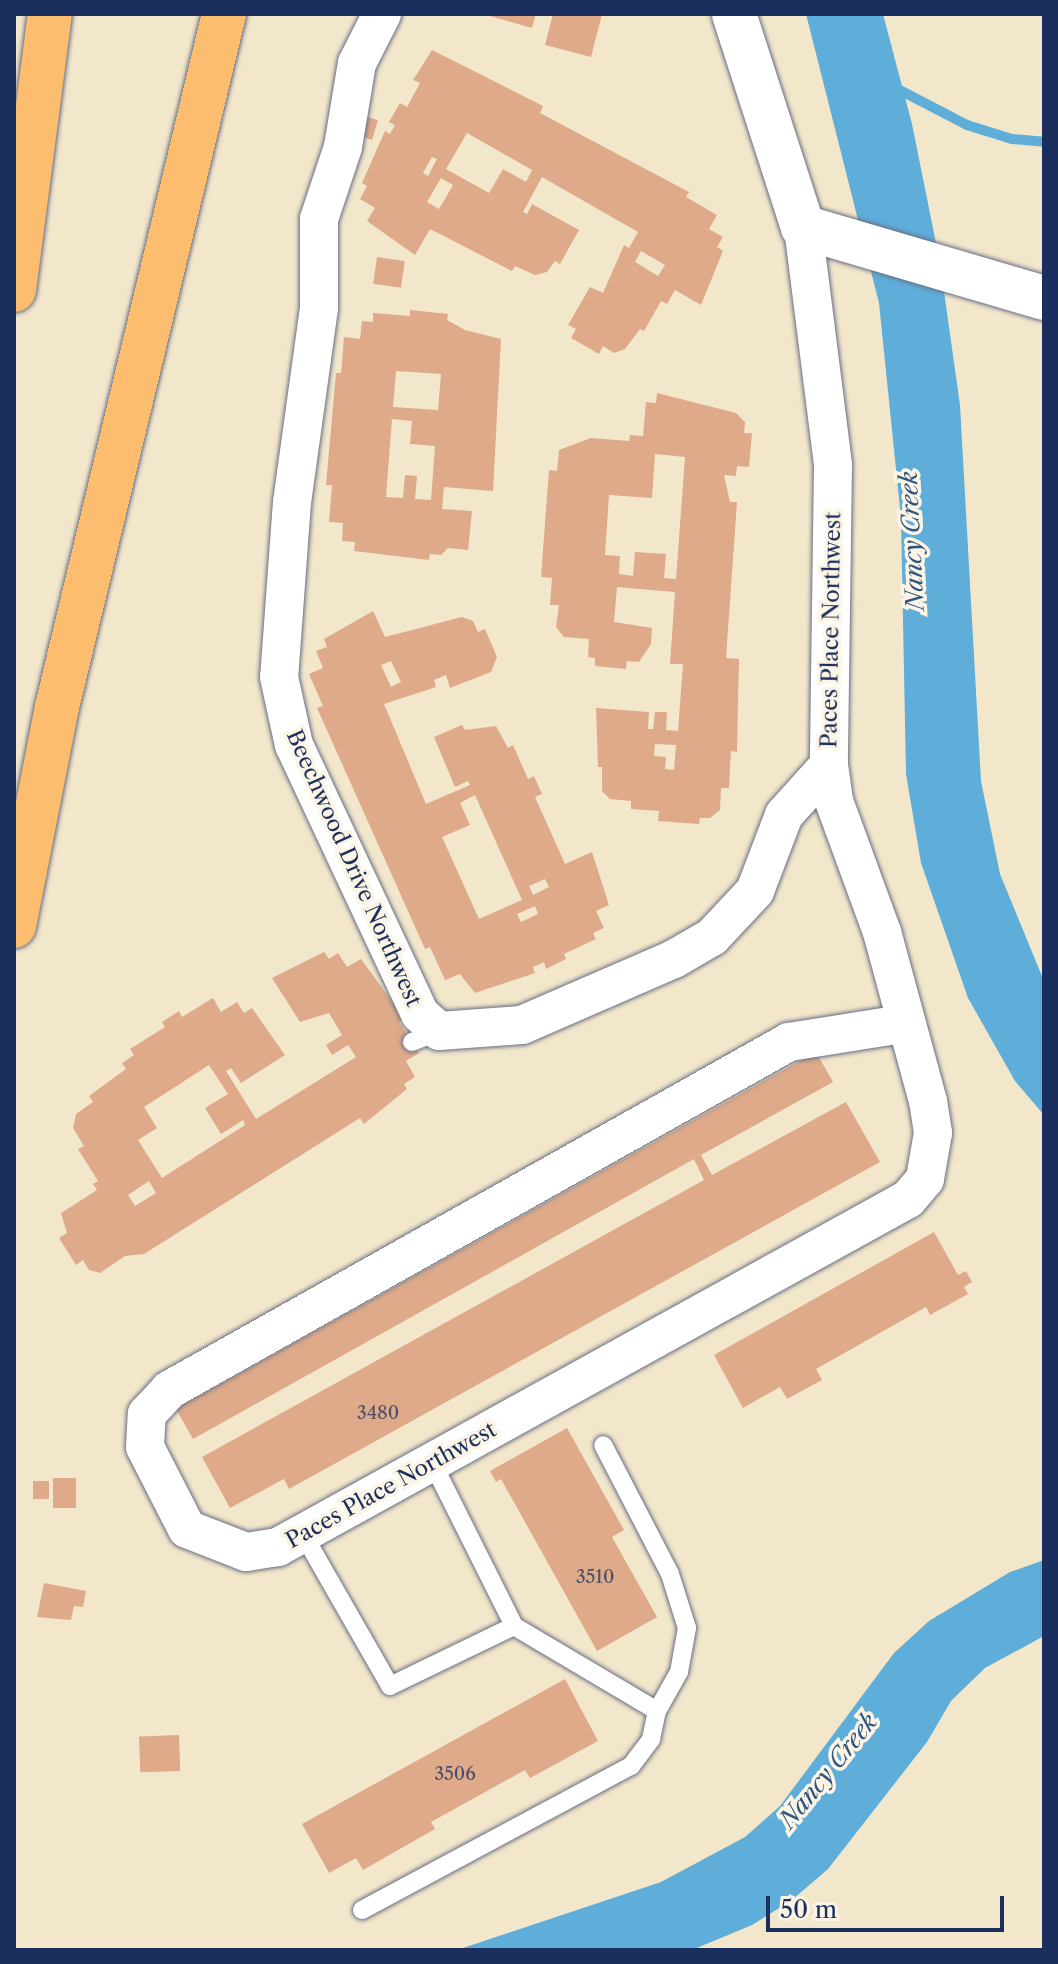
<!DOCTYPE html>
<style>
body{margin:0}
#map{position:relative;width:1058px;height:1964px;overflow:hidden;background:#f3e7cb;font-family:"Libre Caslon Text",serif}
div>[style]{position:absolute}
.water>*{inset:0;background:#5fadd9}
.stream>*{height:10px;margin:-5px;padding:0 5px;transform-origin:5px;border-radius:5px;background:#5fadd9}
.building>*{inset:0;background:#deaa8a;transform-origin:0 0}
.roads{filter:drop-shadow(0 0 2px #676f84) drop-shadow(0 0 2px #676f84)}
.service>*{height:18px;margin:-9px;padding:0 9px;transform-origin:9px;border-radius:9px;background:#fff}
.minor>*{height:38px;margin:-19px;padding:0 19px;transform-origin:19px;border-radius:19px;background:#fff}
.tertiary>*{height:44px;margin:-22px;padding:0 22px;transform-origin:22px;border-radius:22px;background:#fff}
.motorway>*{height:44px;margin:-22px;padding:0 22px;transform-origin:22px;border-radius:22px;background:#fcbd6f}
span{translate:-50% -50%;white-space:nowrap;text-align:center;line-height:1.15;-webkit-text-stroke:7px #fcf5e5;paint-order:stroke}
.number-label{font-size:18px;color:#4c4e69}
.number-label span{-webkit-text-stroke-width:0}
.street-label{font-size:22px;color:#1b2f5e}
.water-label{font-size:24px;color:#2f5583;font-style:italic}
.frame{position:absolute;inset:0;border:16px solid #1b2f5e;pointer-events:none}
.scale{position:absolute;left:766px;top:1896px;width:238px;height:36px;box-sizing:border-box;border:4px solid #1b2f5e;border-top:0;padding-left:10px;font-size:24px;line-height:28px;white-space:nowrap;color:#1b2f5e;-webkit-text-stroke:6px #fcf5e5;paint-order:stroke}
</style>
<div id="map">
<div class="water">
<div style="clip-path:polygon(806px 14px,883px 14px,912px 124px,940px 263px,960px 405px,981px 781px,1000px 874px,1044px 981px,1044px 1115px,1015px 1081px,968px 998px,921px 863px,906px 774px,901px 518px,879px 303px)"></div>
<div style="clip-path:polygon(1044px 1560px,1044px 1636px,985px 1668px,951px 1701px,927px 1742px,828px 1869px,792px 1900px,752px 1925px,692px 1950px,457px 1950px,661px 1882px,745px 1837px,780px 1806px,894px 1653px,929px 1621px,1010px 1572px)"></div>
</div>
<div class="stream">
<div style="left:890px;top:85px;width:87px;rotate:27.5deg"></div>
<div style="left:967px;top:125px;width:47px;rotate:17.3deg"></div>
<div style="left:1012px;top:139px;width:32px;rotate:5deg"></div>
</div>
<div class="building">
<div style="clip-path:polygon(483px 14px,536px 14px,532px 28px)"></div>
<div style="clip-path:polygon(553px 14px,602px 14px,591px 57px,545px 45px)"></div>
<div style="clip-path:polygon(evenodd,432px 50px,543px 106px,540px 113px,689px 192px,686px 197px,717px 215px,709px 229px,723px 237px,717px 247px,723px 251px,701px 305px,675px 290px,667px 304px,661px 301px,644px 331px,640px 329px,625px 349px,614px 353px,603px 346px,599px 354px,571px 338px,576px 329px,568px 325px,590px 287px,603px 293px,624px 245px,629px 248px,638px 232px,542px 177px,523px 212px,527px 214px,532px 204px,579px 230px,560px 264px,555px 261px,547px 272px,535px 275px,515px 266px,512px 271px,430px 229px,415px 255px,367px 221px,375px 208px,360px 199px,367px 186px,362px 183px,385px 131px,390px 134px,395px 125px,389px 122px,400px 103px,407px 107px,420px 83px,413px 80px,432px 50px,467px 133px,532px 170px,526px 182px,503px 169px,489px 193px,446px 169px,467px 133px,432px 50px,432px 157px,437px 159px,428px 176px,423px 173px,432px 157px,432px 50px,441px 178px,453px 185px,439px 209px,427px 202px,441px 178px,432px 50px,641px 251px,665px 265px,658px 276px,635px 262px,641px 251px)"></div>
<div style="clip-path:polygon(360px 115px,378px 120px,372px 140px,349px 132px)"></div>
<div style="left:377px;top:257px;width:28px;height:27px;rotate:8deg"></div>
<div style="clip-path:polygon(evenodd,410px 310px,448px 314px,447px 320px,465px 330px,501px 339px,493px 491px,444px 487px,442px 509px,472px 511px,468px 550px,448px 548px,441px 555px,430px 554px,429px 560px,354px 551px,355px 542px,342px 541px,343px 523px,329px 522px,332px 485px,326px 485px,336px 373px,341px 373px,344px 337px,360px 339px,362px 321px,373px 322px,373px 313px,410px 316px,410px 310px,396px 371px,441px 374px,438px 410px,393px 407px,396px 371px,410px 310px,392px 419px,412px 421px,410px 444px,435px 446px,431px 500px,415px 499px,417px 476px,405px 475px,403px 498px,386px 497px,392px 419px)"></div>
<div style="clip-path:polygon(evenodd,657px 393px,736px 413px,745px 422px,744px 433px,752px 433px,749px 467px,737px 466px,736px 476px,724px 475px,730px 502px,737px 502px,726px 658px,739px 659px,737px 752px,731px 751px,729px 788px,721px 788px,720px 810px,710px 818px,700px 818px,699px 824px,658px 821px,659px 811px,631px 809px,631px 801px,610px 799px,602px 791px,602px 767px,598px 767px,596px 708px,649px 712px,648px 729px,653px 729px,655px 712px,667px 712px,666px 730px,678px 731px,683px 664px,670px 664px,675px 592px,617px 587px,614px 622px,652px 628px,651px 644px,639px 662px,627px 661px,626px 669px,595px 666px,595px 658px,588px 657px,589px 639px,564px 637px,556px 627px,559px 605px,550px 605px,552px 578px,541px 577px,549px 470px,557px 471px,559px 450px,591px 438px,629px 441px,630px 435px,643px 436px,646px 402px,656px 403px,657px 393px,655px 454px,685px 457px,676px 579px,664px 578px,666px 554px,635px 552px,633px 576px,619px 574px,620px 556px,605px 555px,609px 495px,652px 498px,655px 454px,657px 393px,655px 744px,676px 745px,674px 770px,665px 769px,666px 757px,654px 756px,655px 744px)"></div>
<div style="clip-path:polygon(evenodd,373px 611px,385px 637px,462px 617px,473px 621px,478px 632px,485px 629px,497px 657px,491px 672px,450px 688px,446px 675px,434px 680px,436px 687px,384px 704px,426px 804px,470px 785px,468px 781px,455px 787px,434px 737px,462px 725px,465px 730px,496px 726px,508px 748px,513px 745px,528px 779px,534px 776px,542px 794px,535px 797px,565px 864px,592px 852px,609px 905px,596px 911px,604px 928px,593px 933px,596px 939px,564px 954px,566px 959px,546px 969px,544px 962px,533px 967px,535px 973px,475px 993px,460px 974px,445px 980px,430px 947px,425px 949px,317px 708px,323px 706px,309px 674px,323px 668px,316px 651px,327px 647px,324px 639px,373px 611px,391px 661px,401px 682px,391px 687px,381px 665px,391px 661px,373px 611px,475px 795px,522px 900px,479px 919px,442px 837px,470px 825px,460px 803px,475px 795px,373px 611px,545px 879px,549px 887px,533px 895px,529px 886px,545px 879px,373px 611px,535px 906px,538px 914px,521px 922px,517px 914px,535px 906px)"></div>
<div style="clip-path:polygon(evenodd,324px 952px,329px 959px,338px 953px,347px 967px,361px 959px,404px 1018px,399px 1022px,419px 1053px,406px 1061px,415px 1077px,404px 1084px,407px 1089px,364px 1124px,360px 1118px,144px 1254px,125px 1256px,100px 1273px,89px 1270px,83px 1260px,76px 1265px,59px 1238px,67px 1233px,61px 1213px,97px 1190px,93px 1184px,98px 1181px,78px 1149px,84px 1146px,73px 1128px,76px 1114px,93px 1102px,89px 1096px,126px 1069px,122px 1063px,134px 1055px,130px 1049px,165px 1027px,162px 1022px,179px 1011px,182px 1017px,213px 998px,221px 1012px,237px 1002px,244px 1013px,252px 1008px,285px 1055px,241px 1083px,231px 1068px,226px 1071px,256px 1119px,356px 1057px,348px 1045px,332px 1055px,326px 1045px,342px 1035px,329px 1013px,300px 1022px,272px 978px,324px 952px,209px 1065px,228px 1094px,205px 1108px,221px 1134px,243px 1120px,245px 1125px,162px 1178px,138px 1140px,157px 1128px,144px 1107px,209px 1065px,324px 952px,149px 1181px,156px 1193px,135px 1206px,128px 1195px,149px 1181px)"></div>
<div style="clip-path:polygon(816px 1052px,833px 1082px,701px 1155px,712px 1175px,846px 1102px,880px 1162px,289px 1489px,284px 1479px,230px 1508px,202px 1457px,704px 1180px,694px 1159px,193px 1439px,176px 1409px)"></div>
<div style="clip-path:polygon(934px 1232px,958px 1275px,966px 1271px,972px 1282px,964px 1287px,968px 1294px,930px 1315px,926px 1307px,816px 1369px,822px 1380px,787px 1399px,780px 1387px,743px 1408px,714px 1355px)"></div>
<div style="clip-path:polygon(567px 1428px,624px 1530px,612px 1537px,657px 1617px,597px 1651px,501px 1479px,496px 1482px,490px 1471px)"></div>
<div style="left:76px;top:1478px;width:30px;height:23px;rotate:90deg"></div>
<div style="left:33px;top:1481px;width:16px;height:18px"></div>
<div style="clip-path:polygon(44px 1583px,86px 1591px,83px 1607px,74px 1606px,71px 1620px,37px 1617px)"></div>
<div style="clip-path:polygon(565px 1679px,598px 1741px,530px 1778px,525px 1770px,431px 1822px,435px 1829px,363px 1870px,356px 1858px,329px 1873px,302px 1824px)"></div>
<div style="left:179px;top:1735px;width:36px;height:40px;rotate:88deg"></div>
</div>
<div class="roads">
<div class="service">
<div style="left:412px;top:1042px;width:29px;rotate:-22deg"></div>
<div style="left:432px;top:1462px;width:183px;rotate:63.4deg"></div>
<div style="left:303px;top:1534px;width:175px;rotate:60.2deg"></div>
<div style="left:390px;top:1686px;width:138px;rotate:-25.8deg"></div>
<div style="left:514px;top:1626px;width:166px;rotate:30.7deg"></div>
<div style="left:362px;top:1910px;width:305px;rotate:-28.2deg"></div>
<div style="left:631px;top:1766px;width:34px;rotate:-53deg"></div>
<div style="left:651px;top:1739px;width:29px;rotate:-78deg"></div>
<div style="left:657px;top:1711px;width:45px;rotate:-60.6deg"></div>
<div style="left:679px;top:1672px;width:45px;rotate:-79.7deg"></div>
<div style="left:687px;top:1628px;width:57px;rotate:-107.5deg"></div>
<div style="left:670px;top:1574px;width:145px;rotate:-117.4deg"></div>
</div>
<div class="minor">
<div style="left:382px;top:14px;width:55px;rotate:117deg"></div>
<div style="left:357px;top:63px;width:85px;rotate:99.5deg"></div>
<div style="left:343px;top:147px;width:76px;rotate:108.4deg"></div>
<div style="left:319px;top:219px;width:89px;rotate:90deg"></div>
<div style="left:319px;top:308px;width:196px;rotate:97.9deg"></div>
<div style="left:292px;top:502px;width:175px;rotate:94.2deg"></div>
<div style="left:279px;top:677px;width:70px;rotate:77.6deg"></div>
<div style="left:294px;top:745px;width:297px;rotate:64.9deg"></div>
<div style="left:420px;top:1014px;width:25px;rotate:42deg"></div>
<div style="left:439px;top:1031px;width:83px;rotate:-4.1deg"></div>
<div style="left:522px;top:1025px;width:166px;rotate:-23.5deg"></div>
<div style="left:674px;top:959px;width:44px;rotate:-30.1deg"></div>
<div style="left:712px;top:937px;width:63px;rotate:-46.9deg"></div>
<div style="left:755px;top:891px;width:81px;rotate:-69.1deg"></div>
<div style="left:784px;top:815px;width:67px;rotate:-48deg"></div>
<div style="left:803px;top:227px;width:240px;rotate:82.8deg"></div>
<div style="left:833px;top:465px;width:300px;rotate:90.8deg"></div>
<div style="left:829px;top:765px;width:36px;rotate:82deg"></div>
<div style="left:834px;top:801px;width:140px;rotate:69.9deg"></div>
<div style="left:882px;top:932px;width:175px;rotate:74.8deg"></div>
<div style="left:928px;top:1101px;width:32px;rotate:81deg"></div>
<div style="left:933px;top:1133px;width:47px;rotate:99.9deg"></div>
<div style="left:925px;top:1179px;width:26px;rotate:130deg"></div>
<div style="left:908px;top:1199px;width:720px;rotate:151.08deg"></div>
<div style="left:278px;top:1547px;width:32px;rotate:171deg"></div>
<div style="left:246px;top:1552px;width:63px;rotate:-158.7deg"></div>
<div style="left:187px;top:1529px;width:92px;rotate:-117.1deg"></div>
<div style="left:145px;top:1447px;width:33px;rotate:-87deg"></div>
<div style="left:147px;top:1414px;width:33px;rotate:-47deg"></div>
<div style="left:169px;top:1390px;width:711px;rotate:-29.31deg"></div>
<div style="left:789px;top:1042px;width:115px;rotate:-9deg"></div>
</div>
<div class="tertiary">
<div style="left:734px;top:14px;width:224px;rotate:72.1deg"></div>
<div style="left:803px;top:227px;width:251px;rotate:16.4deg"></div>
</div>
<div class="motorway">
<div style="left:14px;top:290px;width:278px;rotate:-82.6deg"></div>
<div style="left:14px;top:926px;width:223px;rotate:-78.9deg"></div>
<div style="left:57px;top:707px;width:713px;rotate:-76.45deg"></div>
</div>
</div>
<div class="number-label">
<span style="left:378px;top:1413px">3480</span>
<span style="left:595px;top:1577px">3510</span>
<span style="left:455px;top:1774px">3506</span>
</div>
<div class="street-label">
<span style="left:831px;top:630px;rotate:-89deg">Paces Place Northwest</span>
<span style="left:354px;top:868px;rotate:66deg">Beechwood Drive Northwest</span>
<span style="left:391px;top:1485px;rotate:-29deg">Paces Place Northwest</span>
</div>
<div class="water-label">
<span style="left:912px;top:541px;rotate:-93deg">Nancy Creek</span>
<span style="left:828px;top:1771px;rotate:-51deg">Nancy Creek</span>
</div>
<div class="frame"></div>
<div class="scale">50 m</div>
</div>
